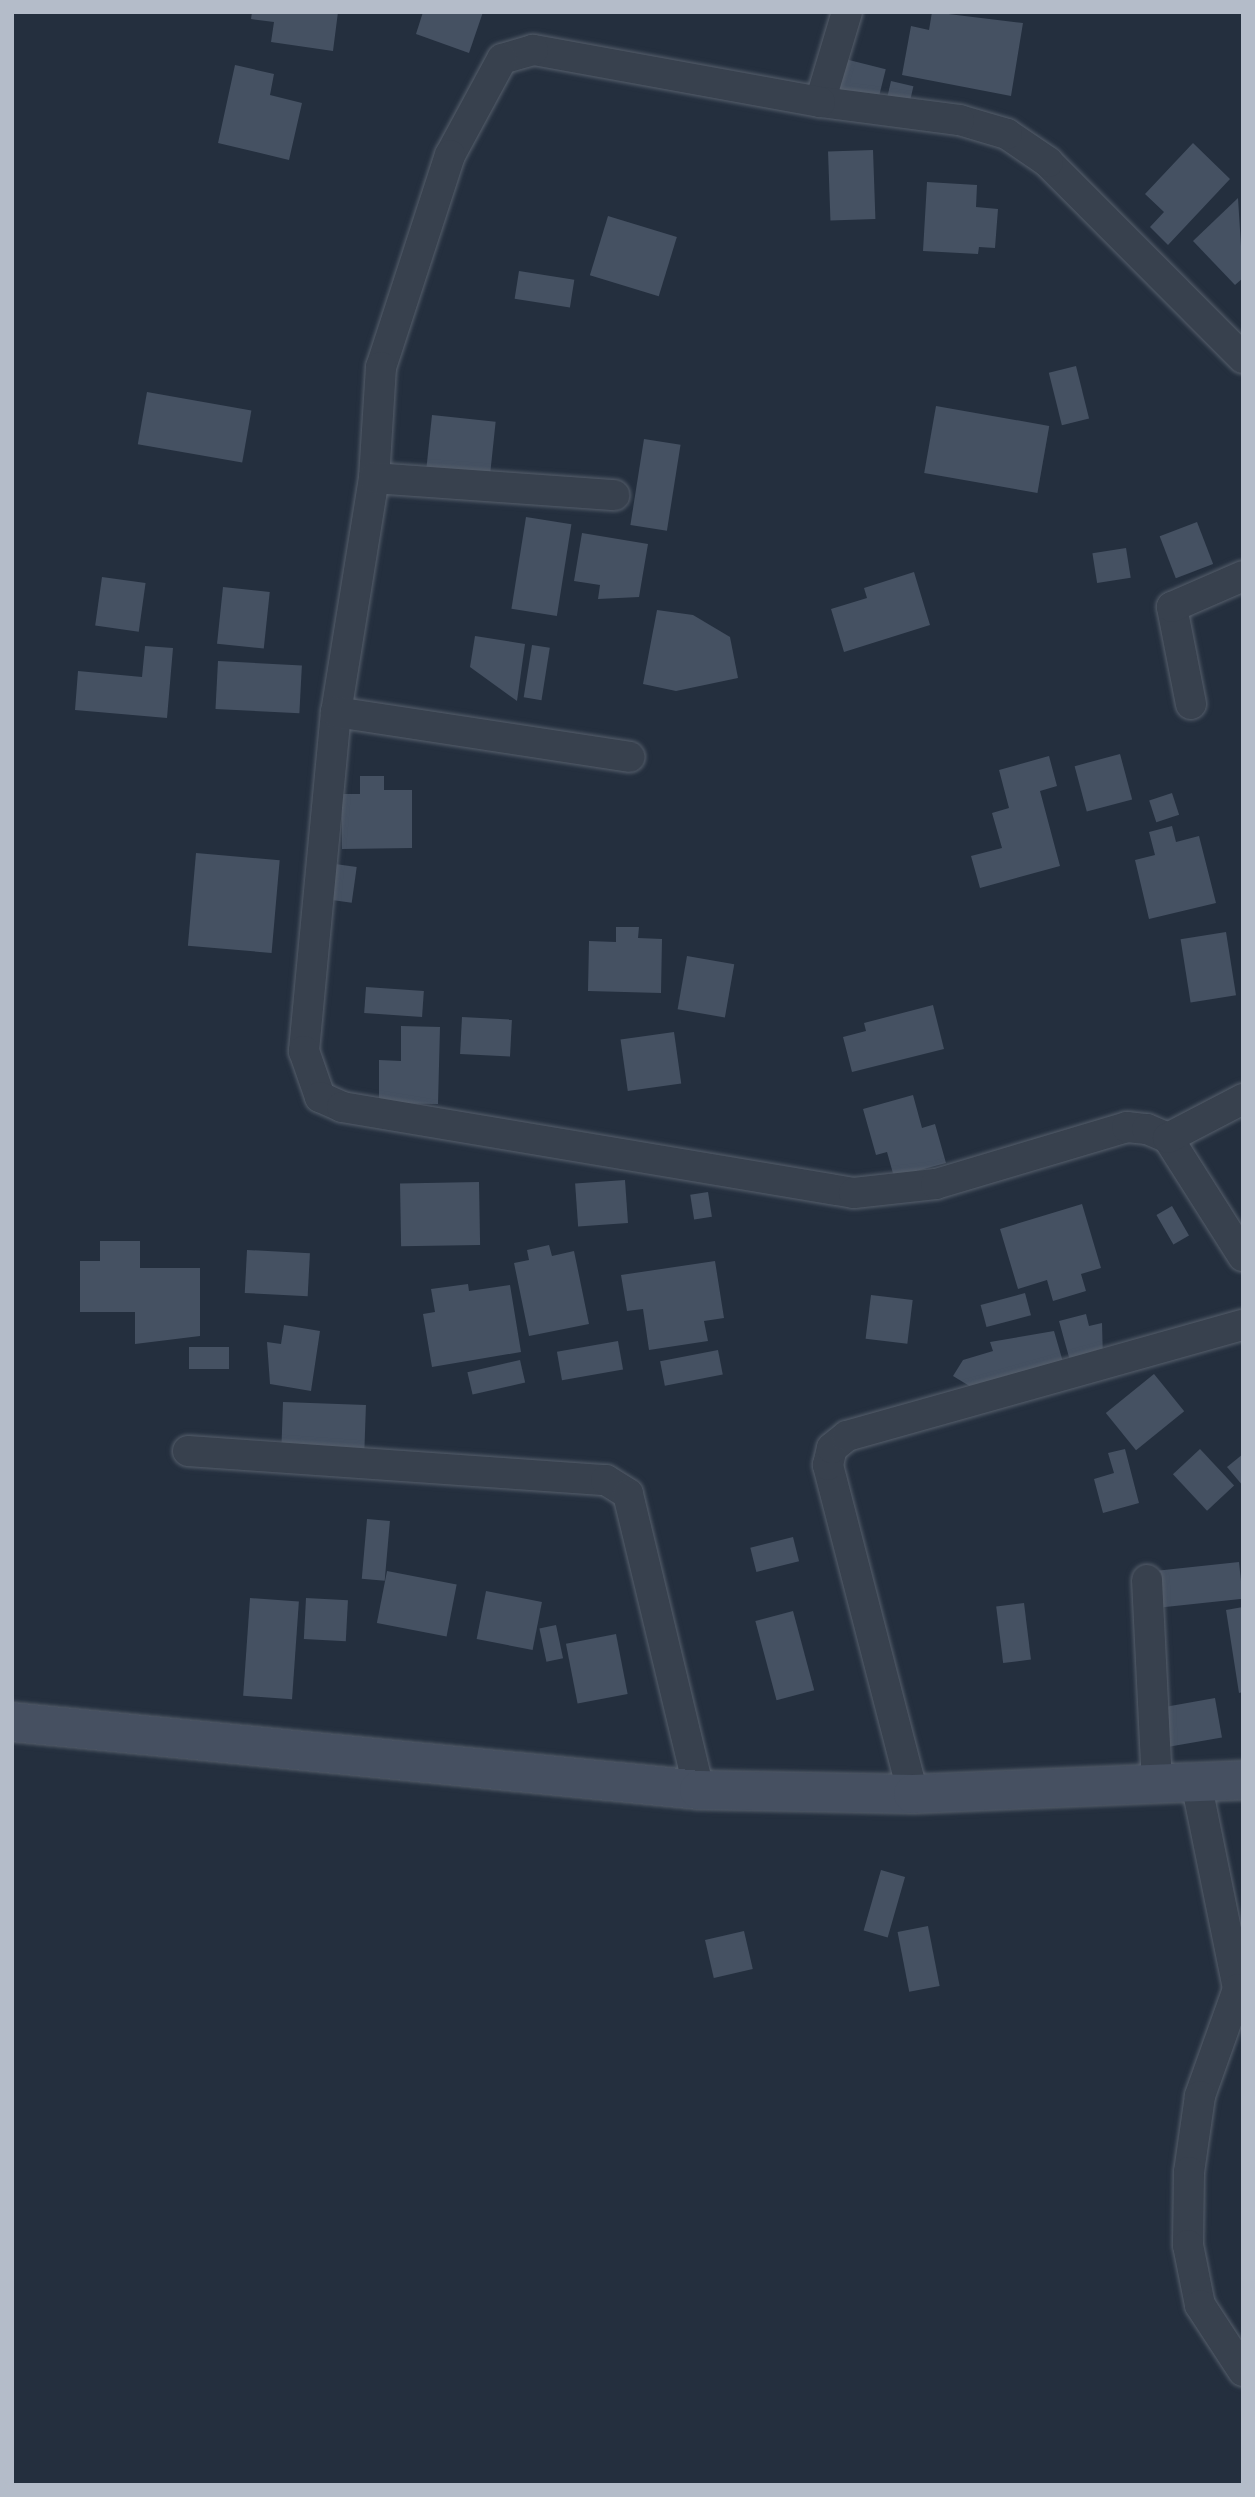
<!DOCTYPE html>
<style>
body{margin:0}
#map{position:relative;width:1255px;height:2497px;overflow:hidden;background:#242f3e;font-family:Overpass,sans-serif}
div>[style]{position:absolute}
.building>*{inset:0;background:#455162;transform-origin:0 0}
.roads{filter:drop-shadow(0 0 2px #565f6c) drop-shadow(0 0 2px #565f6c)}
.minor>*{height:30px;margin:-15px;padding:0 15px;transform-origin:15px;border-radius:15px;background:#38414e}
.secondary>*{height:38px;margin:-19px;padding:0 19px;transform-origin:19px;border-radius:19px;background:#465061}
span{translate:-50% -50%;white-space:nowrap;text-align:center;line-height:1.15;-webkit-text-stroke:5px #1d2633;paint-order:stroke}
.frame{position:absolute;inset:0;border:14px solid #b4bcc9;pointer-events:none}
</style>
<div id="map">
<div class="building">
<div style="clip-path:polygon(252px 12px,338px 12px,333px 51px,271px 42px,274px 22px,251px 19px)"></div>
<div style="clip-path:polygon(423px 12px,483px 12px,469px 53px,416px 34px)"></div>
<div style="clip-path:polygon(932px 12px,1023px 23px,1011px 96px,902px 75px,911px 26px,929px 30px)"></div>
<div style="left:845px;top:59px;width:42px;height:34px;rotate:14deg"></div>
<div style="clip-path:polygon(235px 65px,274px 74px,270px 95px,302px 103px,289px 160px,218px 143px)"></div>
<div style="left:891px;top:81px;width:23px;height:21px;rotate:13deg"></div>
<div style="clip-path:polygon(1193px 143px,1230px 179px,1168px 245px,1150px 227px,1164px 212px,1145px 194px)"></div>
<div style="left:873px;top:150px;width:69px;height:45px;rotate:88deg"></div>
<div style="clip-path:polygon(927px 182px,977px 185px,976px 207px,998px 209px,995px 248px,979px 247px,978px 254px,923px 251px)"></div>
<div style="clip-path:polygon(1238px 198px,1243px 278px,1235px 285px,1193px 241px)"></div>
<div style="left:608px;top:216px;width:72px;height:62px;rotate:17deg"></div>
<div style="left:519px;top:271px;width:56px;height:28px;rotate:9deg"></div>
<div style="left:1076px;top:366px;width:54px;height:28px;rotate:76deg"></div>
<div style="left:147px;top:392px;width:106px;height:53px;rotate:10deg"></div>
<div style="left:936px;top:406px;width:115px;height:68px;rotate:10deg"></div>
<div style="left:432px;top:415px;width:64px;height:58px;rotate:6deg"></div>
<div style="left:644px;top:439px;width:37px;height:87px;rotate:9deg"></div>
<div style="left:526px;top:517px;width:46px;height:93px;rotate:9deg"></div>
<div style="left:1197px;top:522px;width:45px;height:40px;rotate:69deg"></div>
<div style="clip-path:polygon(582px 533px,648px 544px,639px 597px,598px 599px,600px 585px,574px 581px)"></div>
<div style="left:1126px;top:548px;width:30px;height:34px;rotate:81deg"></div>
<div style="clip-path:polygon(914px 572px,930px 625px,844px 652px,831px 609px,867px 598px,864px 588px)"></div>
<div style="left:102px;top:577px;width:44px;height:49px;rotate:8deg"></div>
<div style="left:223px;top:587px;width:47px;height:57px;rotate:6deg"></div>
<div style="clip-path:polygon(657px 610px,693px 615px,730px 637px,738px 678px,676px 691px,643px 684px)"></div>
<div style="clip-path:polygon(475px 636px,525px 644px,517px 701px,470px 667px)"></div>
<div style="left:532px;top:645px;width:18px;height:53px;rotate:9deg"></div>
<div style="clip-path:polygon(145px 646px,173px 648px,167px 718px,75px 710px,78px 671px,142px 677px)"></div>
<div style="left:218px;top:661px;width:84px;height:48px;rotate:3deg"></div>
<div style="left:1120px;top:754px;width:47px;height:47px;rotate:75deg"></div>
<div style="clip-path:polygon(1049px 756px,1057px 786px,1040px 791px,1060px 866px,980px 888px,971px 856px,1002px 848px,992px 813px,1009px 808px,999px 770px)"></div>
<div style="clip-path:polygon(360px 776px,384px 776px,384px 790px,412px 790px,412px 848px,342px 849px,342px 794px,360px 794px)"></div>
<div style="left:1172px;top:793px;width:23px;height:24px;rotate:72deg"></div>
<div style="clip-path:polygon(1172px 826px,1176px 842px,1199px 836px,1216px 903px,1149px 919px,1135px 860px,1155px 855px,1149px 832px)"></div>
<div style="left:196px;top:853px;width:84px;height:93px;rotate:5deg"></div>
<div style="left:328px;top:863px;width:29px;height:36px;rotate:8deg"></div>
<div style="clip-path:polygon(616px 927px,639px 927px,638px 938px,662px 939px,661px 993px,588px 991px,589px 941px,616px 942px)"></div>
<div style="left:1226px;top:932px;width:64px;height:46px;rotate:81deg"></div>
<div style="left:687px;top:956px;width:48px;height:54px;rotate:10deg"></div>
<div style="left:366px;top:987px;width:58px;height:26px;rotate:4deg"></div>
<div style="clip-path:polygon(933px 1005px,944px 1049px,852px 1072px,843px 1037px,866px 1031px,864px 1023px)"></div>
<div style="left:462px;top:1017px;width:50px;height:37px;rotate:3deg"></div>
<div style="clip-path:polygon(401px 1026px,440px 1027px,438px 1104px,379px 1103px,379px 1060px,401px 1061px)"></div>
<div style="left:674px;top:1032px;width:52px;height:54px;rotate:82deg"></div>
<div style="clip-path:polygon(913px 1095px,922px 1128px,935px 1124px,946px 1163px,894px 1177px,887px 1152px,876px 1155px,863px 1109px)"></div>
<div style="left:625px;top:1180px;width:43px;height:50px;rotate:86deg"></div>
<div style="left:479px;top:1182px;width:63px;height:79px;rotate:89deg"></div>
<div style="left:708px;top:1192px;width:25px;height:18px;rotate:81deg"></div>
<div style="clip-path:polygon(1082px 1204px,1101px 1268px,1081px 1274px,1086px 1291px,1053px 1301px,1047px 1280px,1018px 1289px,1000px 1229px)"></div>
<div style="left:1172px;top:1206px;width:34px;height:18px;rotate:60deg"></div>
<div style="clip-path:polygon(100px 1241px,140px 1241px,140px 1268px,200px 1268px,200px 1336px,135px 1344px,135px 1312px,80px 1312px,80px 1261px,100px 1261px)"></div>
<div style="clip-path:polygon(549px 1245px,552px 1256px,574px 1251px,589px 1324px,529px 1336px,514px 1263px,529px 1260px,527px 1250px)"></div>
<div style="left:247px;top:1250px;width:63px;height:43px;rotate:3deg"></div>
<div style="clip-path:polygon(715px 1261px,724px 1318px,704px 1321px,708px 1341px,649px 1350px,643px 1309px,627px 1311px,621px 1275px)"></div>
<div style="clip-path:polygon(468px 1284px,469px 1291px,510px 1285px,521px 1352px,432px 1367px,423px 1314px,435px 1312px,431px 1289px)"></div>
<div style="left:1025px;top:1293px;width:23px;height:46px;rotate:75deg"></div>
<div style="left:871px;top:1295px;width:42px;height:44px;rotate:7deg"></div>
<div style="clip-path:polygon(1086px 1314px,1089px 1326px,1102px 1323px,1103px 1360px,1072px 1368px,1059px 1321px)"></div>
<div style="clip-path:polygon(284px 1325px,320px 1331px,311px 1391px,270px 1384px,267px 1342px,281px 1344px)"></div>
<div style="clip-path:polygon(1054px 1331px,1065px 1369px,981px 1393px,953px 1376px,963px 1360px,993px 1351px,990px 1342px)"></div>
<div style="left:618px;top:1341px;width:29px;height:62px;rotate:80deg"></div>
<div style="left:189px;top:1347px;width:40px;height:22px"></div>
<div style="left:718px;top:1350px;width:25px;height:59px;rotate:79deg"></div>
<div style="left:520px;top:1360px;width:23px;height:54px;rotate:77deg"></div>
<div style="left:1154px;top:1374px;width:48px;height:62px;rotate:51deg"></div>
<div style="left:283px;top:1402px;width:83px;height:45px;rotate:2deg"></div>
<div style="clip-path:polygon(1125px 1449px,1139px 1503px,1103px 1513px,1094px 1479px,1114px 1473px,1108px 1453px)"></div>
<div style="left:1200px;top:1449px;width:50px;height:37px;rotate:47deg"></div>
<div style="clip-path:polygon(1243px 1454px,1243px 1486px,1227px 1467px)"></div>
<div style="left:367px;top:1519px;width:23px;height:60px;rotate:5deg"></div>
<div style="left:793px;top:1537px;width:25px;height:44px;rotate:76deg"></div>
<div style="left:1239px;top:1562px;width:37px;height:85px;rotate:84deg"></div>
<div style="left:387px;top:1571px;width:71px;height:53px;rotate:11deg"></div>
<div style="left:486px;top:1591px;width:57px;height:49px;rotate:11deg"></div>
<div style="left:250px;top:1598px;width:49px;height:98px;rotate:4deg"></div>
<div style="left:306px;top:1598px;width:42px;height:41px;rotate:3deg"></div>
<div style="left:1024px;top:1603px;width:57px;height:28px;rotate:83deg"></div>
<div style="clip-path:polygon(1243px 1607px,1243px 1692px,1239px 1693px,1226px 1610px)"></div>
<div style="left:793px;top:1611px;width:82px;height:39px;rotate:75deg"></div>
<div style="left:556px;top:1625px;width:34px;height:17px;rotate:78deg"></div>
<div style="left:616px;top:1634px;width:61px;height:51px;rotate:79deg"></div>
<div style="left:1215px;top:1698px;width:40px;height:54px;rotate:80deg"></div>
<div style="left:881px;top:1870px;width:25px;height:63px;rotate:16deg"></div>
<div style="left:928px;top:1926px;width:61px;height:31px;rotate:79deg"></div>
<div style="left:744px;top:1931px;width:39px;height:40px;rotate:77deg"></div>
</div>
<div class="roads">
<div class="minor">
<div style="left:820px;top:102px;width:94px;rotate:-73.3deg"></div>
<div style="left:1243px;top:358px;width:276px;rotate:-134.9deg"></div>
<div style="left:1048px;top:162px;width:50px;rotate:-145.7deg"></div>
<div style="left:1007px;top:134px;width:50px;rotate:-163.7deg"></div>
<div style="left:959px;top:120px;width:140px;rotate:-172.6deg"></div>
<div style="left:820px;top:102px;width:292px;rotate:-169.7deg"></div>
<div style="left:533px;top:50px;width:32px;rotate:164deg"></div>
<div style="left:502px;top:59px;width:109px;rotate:118.4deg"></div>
<div style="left:450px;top:155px;width:223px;rotate:108deg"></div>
<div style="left:381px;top:367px;width:111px;rotate:93.6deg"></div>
<div style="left:374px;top:478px;width:237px;rotate:99.2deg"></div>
<div style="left:336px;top:712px;width:341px;rotate:95.4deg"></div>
<div style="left:304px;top:1051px;width:49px;rotate:70.8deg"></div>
<div style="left:320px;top:1097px;width:24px;rotate:24deg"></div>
<div style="left:342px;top:1107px;width:519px;rotate:9.53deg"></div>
<div style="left:854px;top:1193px;width:82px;rotate:-6.3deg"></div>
<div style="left:936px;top:1184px;width:199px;rotate:-16.6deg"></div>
<div style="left:1127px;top:1127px;width:20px;rotate:6deg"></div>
<div style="left:1147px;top:1129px;width:23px;rotate:23deg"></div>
<div style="left:1168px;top:1138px;width:140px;rotate:57.6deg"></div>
<div style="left:374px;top:478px;width:241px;rotate:4.1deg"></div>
<div style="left:1191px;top:704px;width:99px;rotate:-101.1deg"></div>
<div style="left:1172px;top:607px;width:77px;rotate:-23.6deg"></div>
<div style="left:336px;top:712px;width:297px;rotate:8.7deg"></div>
<div style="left:1168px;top:1138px;width:85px;rotate:-27.5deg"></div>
<div style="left:188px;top:1451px;width:419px;rotate:4deg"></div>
<div style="left:606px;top:1480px;width:26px;rotate:32deg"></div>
<div style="left:628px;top:1494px;width:304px;rotate:76.5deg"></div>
<div style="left:1147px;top:1580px;width:202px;rotate:87.2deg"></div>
<div style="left:1196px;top:1782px;width:211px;rotate:78.5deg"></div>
<div style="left:1238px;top:1989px;width:114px;rotate:109.6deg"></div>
<div style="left:1200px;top:2096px;width:77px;rotate:98.2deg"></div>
<div style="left:1189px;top:2172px;width:73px;rotate:90.8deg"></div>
<div style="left:1188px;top:2245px;width:61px;rotate:78.7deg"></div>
<div style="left:1200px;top:2305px;width:79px;rotate:56.9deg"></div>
<div style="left:913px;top:1794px;width:340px;rotate:-104.5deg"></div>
<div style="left:828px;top:1465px;width:17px;rotate:-77deg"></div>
<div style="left:832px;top:1448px;width:19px;rotate:-39deg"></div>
<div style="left:847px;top:1436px;width:411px;rotate:-15.7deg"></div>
</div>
<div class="secondary">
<div style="left:12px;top:1722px;width:690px;rotate:5.65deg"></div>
<div style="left:699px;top:1790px;width:214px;rotate:1.1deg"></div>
<div style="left:913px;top:1794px;width:330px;rotate:-2.4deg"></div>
</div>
</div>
<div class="frame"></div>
</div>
